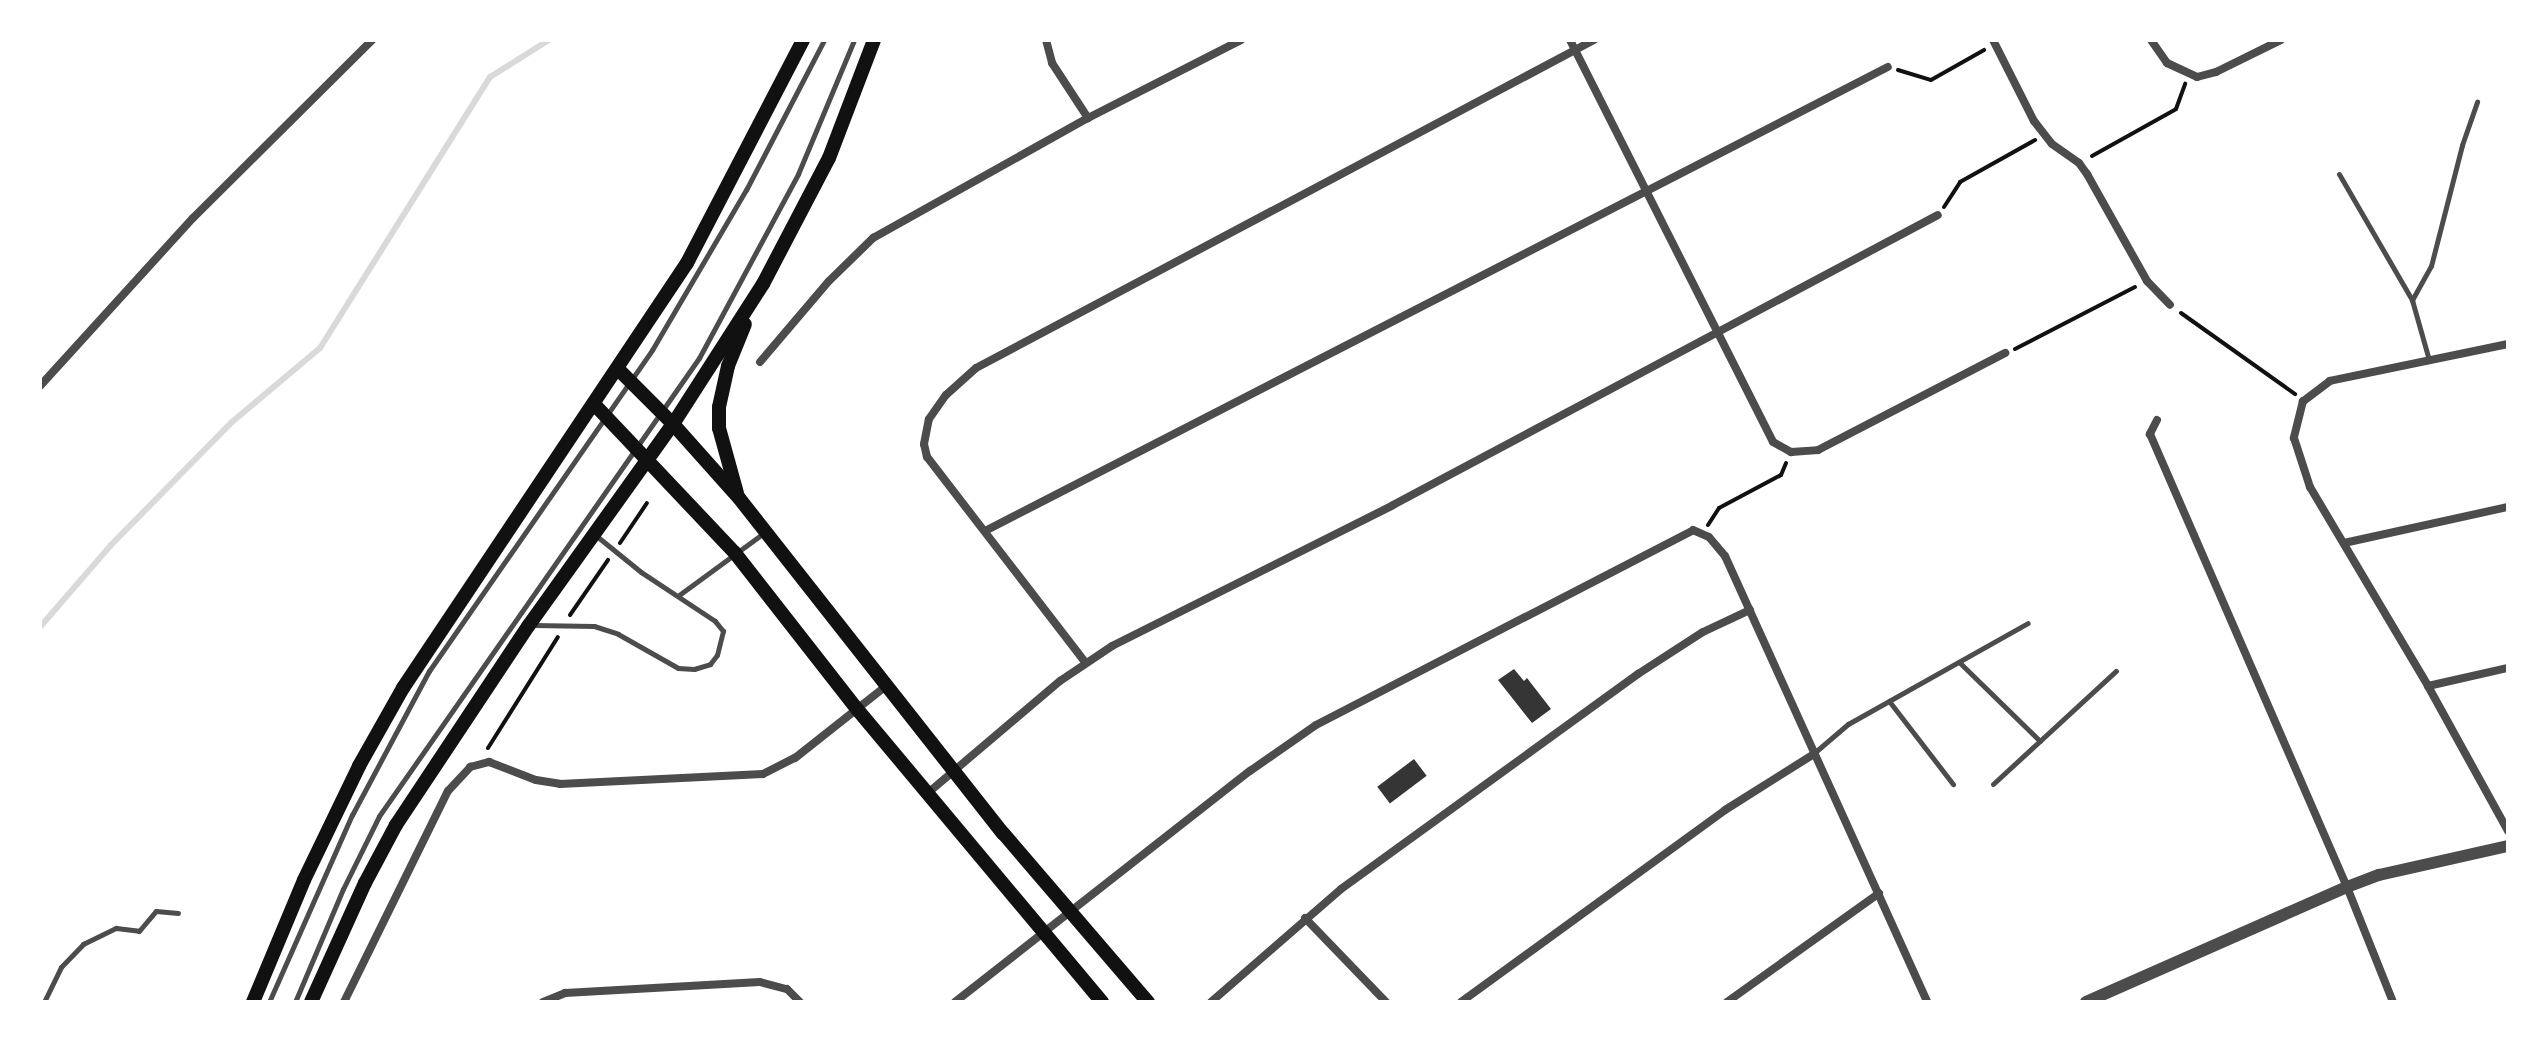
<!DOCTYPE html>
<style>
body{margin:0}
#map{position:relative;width:2548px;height:1042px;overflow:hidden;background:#fff;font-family:"Golos Text",sans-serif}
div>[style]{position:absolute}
.stream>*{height:6px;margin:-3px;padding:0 3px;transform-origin:3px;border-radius:3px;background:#d9d9d9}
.building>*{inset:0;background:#353535;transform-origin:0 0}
.path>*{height:4px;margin:-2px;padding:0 2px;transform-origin:2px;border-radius:2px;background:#111}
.service>*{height:5px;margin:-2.5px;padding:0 2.5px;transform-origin:2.5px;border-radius:2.5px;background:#4c4c4c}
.minor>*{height:8px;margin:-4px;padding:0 4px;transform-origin:4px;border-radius:4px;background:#4c4c4c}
.tertiary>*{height:12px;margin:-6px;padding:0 6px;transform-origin:6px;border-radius:6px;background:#4c4c4c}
.secondary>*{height:14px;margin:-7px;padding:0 7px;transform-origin:7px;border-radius:7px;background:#111}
span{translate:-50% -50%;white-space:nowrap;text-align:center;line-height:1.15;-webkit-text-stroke:7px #fff;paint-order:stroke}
.frame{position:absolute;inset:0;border:42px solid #fff;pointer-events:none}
</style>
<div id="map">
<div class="stream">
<div style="left:40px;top:627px;width:108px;rotate:-49.1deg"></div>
<div style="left:111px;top:545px;width:173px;rotate:-45.5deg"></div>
<div style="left:232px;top:422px;width:115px;rotate:-40.1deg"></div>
<div style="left:320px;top:348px;width:320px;rotate:-57.9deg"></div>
<div style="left:490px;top:77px;width:70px;rotate:-32.1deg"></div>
</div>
<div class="building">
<div style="clip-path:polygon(1514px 669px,1524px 681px,1527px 678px,1551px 709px,1532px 723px,1498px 680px)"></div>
<div style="left:1414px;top:759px;width:21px;height:46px;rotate:53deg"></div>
</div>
<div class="path">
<div style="left:1898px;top:70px;width:34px;rotate:17deg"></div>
<div style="left:1931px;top:80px;width:61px;rotate:-29.5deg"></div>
<div style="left:2092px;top:156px;width:96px;rotate:-29.2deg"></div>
<div style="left:2176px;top:109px;width:27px;rotate:-70deg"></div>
<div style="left:1944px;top:207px;width:30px;rotate:-57deg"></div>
<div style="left:1960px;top:182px;width:86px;rotate:-29.2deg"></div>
<div style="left:2181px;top:313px;width:140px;rotate:35.4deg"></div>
<div style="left:2015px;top:349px;width:135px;rotate:-27.3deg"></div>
<div style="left:1708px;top:525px;width:20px;rotate:-57deg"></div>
<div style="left:1719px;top:508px;width:70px;rotate:-28deg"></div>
<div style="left:1781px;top:475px;width:13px;rotate:-67deg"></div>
<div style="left:620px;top:543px;width:48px;rotate:-56deg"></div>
<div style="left:570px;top:615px;width:67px;rotate:-55.4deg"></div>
<div style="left:488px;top:748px;width:131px;rotate:-57.8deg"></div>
</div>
<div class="service">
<div style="left:2339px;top:174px;width:146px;rotate:59.9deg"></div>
<div style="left:2412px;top:300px;width:62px;rotate:74.2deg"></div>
<div style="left:2412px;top:300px;width:39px;rotate:-61deg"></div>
<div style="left:2431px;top:266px;width:125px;rotate:-75.6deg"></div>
<div style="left:2462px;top:145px;width:46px;rotate:-70.8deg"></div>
<div style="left:679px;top:595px;width:107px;rotate:-36.2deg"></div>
<div style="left:533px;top:625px;width:61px;rotate:0.9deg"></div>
<div style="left:594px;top:626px;width:25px;rotate:18deg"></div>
<div style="left:618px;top:634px;width:69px;rotate:29.5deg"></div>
<div style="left:678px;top:668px;width:16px;rotate:4deg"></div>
<div style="left:694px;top:669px;width:17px;rotate:-17deg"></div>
<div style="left:710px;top:664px;width:11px;rotate:-52deg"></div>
<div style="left:717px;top:655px;width:25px;rotate:-76deg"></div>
<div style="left:723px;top:631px;width:13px;rotate:-129deg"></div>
<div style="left:715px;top:621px;width:89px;rotate:-146.5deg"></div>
<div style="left:641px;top:572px;width:60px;rotate:-141deg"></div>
<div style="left:1959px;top:662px;width:113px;rotate:44.3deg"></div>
<div style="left:1889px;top:701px;width:105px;rotate:52.4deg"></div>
<div style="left:1814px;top:753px;width:45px;rotate:-40.5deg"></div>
<div style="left:1848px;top:724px;width:206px;rotate:-29.3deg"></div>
<div style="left:1993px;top:784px;width:167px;rotate:-42.6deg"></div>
<div style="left:44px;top:1002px;width:39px;rotate:-64deg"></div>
<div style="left:61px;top:967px;width:32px;rotate:-46deg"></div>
<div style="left:83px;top:944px;width:37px;rotate:-26deg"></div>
<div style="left:116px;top:928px;width:23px;rotate:7deg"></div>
<div style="left:139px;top:931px;width:26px;rotate:-50deg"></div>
<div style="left:156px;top:911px;width:22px;rotate:5deg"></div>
<div style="left:269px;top:1002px;width:205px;rotate:-66.1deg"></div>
<div style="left:352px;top:815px;width:163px;rotate:-61.9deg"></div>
<div style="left:429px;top:671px;width:391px;rotate:-55.2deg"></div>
<div style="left:652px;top:350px;width:186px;rotate:-59.6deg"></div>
<div style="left:746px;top:190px;width:169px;rotate:-62.5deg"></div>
<div style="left:295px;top:1002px;width:123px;rotate:-67deg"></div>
<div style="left:343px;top:889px;width:81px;rotate:-63.7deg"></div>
<div style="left:379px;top:816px;width:559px;rotate:-55.06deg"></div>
<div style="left:699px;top:358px;width:209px;rotate:-61.7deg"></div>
<div style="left:798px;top:174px;width:145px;rotate:-67.3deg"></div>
</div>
<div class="minor">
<div style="left:1046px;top:40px;width:24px;rotate:75deg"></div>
<div style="left:1052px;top:63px;width:66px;rotate:56.8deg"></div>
<div style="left:1570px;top:40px;width:450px;rotate:63.2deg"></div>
<div style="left:1773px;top:442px;width:21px;rotate:29deg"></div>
<div style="left:1791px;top:452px;width:27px;rotate:-4deg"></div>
<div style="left:1818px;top:450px;width:211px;rotate:-27.4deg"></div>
<div style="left:1993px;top:40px;width:91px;rotate:63.2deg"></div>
<div style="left:2034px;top:121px;width:29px;rotate:52deg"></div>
<div style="left:2052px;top:144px;width:33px;rotate:35deg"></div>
<div style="left:2079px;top:163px;width:14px;rotate:54deg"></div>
<div style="left:2087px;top:174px;width:123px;rotate:60.7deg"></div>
<div style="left:2147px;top:281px;width:33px;rotate:46deg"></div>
<div style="left:2151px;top:40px;width:28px;rotate:55deg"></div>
<div style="left:2167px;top:63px;width:33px;rotate:25deg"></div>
<div style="left:2197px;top:77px;width:20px;rotate:-15deg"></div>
<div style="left:2216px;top:72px;width:72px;rotate:-26.2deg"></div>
<div style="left:2508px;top:344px;width:182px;rotate:168.3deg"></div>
<div style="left:2330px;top:381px;width:34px;rotate:143deg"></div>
<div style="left:2303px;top:401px;width:38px;rotate:104deg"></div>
<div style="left:2294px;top:438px;width:52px;rotate:71.9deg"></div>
<div style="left:2310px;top:487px;width:231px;rotate:59.3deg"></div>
<div style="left:2428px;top:686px;width:166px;rotate:61.1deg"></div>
<div style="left:760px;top:362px;width:106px;rotate:-49.6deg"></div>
<div style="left:829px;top:281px;width:62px;rotate:-44.3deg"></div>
<div style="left:873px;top:238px;width:246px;rotate:-29.2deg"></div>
<div style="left:1088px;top:118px;width:172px;rotate:-27deg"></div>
<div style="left:40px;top:386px;width:227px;rotate:-47.7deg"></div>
<div style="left:193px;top:218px;width:252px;rotate:-44.8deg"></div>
<div style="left:2157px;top:420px;width:16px;rotate:117deg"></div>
<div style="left:2150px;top:434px;width:494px;rotate:66.5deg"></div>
<div style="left:2347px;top:887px;width:124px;rotate:68.2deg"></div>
<div style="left:985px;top:531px;width:1015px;rotate:-27.2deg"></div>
<div style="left:2344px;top:543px;width:168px;rotate:-12.4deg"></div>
<div style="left:1085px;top:662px;width:259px;rotate:-127.6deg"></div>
<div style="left:927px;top:457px;width:13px;rotate:-103deg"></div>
<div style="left:924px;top:444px;width:25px;rotate:-79deg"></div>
<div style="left:929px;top:419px;width:29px;rotate:-55deg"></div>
<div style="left:946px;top:395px;width:40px;rotate:-42deg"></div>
<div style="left:976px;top:368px;width:700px;rotate:-27.96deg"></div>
<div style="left:2428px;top:686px;width:82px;rotate:-12.7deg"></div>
<div style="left:929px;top:792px;width:172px;rotate:-40.3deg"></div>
<div style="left:1060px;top:681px;width:63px;rotate:-33.9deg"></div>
<div style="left:1112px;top:646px;width:314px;rotate:-26.6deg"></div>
<div style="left:1393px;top:505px;width:617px;rotate:-28.02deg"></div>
<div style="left:1305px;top:918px;width:117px;rotate:46deg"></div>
<div style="left:344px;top:1002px;width:235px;rotate:-63.8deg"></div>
<div style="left:448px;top:791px;width:33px;rotate:-47deg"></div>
<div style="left:470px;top:767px;width:20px;rotate:-15deg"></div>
<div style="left:489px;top:762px;width:50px;rotate:21deg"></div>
<div style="left:536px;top:780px;width:24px;rotate:9deg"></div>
<div style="left:560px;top:784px;width:203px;rotate:-2.8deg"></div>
<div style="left:763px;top:774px;width:36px;rotate:-27deg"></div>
<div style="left:795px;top:758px;width:115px;rotate:-38.3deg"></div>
<div style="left:543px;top:1002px;width:24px;rotate:-22deg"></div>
<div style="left:565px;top:993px;width:195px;rotate:-3.2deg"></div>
<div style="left:760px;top:982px;width:28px;rotate:15deg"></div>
<div style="left:787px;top:989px;width:18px;rotate:45deg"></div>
<div style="left:955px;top:1002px;width:375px;rotate:-38.1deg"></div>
<div style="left:1250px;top:771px;width:80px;rotate:-34.9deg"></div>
<div style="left:1316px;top:725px;width:424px;rotate:-27.3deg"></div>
<div style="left:1693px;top:530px;width:17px;rotate:24deg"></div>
<div style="left:1709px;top:537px;width:25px;rotate:50deg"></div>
<div style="left:1725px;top:556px;width:490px;rotate:65.6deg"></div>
<div style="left:1211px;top:1002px;width:172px;rotate:-41deg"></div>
<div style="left:1341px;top:889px;width:367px;rotate:-35.9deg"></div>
<div style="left:1638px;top:674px;width:77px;rotate:-32.9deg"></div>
<div style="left:1703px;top:632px;width:52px;rotate:-25.1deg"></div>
<div style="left:1461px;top:1002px;width:326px;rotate:-36deg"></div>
<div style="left:1725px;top:810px;width:105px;rotate:-32.2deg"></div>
<div style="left:1727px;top:1002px;width:187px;rotate:-35.6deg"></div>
</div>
<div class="tertiary">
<div style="left:2086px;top:1002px;width:285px;rotate:-23.8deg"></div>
<div style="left:2347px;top:887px;width:34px;rotate:-21deg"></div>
<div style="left:2379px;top:875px;width:132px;rotate:-12.7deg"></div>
</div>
<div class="secondary">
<div style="left:618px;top:369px;width:78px;rotate:45deg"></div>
<div style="left:673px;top:424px;width:99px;rotate:48.3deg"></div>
<div style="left:739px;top:498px;width:427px;rotate:51.8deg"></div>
<div style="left:1003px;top:833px;width:223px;rotate:49.4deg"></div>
<div style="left:595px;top:405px;width:204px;rotate:46.6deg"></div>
<div style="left:735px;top:553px;width:198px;rotate:52deg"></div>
<div style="left:857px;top:709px;width:382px;rotate:50.1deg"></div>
<div style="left:737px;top:493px;width:67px;rotate:-105.5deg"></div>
<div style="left:719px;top:428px;width:21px;rotate:-90deg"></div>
<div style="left:719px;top:407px;width:42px;rotate:-77.6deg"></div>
<div style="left:728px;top:366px;width:45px;rotate:-68deg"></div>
<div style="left:253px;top:1002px;width:132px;rotate:-67.3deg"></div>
<div style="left:304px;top:880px;width:127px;rotate:-64.2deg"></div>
<div style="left:359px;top:766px;width:90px;rotate:-60.6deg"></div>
<div style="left:403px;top:688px;width:511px;rotate:-56.25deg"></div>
<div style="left:687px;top:263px;width:251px;rotate:-62.5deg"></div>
<div style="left:311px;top:1002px;width:131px;rotate:-65.6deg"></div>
<div style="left:365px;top:883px;width:66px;rotate:-61.9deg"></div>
<div style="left:396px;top:825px;width:240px;rotate:-56.4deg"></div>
<div style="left:529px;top:625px;width:251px;rotate:-54.4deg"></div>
<div style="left:675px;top:421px;width:163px;rotate:-57.3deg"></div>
<div style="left:763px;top:284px;width:142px;rotate:-62.4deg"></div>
<div style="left:829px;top:158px;width:126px;rotate:-69.1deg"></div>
</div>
<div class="frame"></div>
</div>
